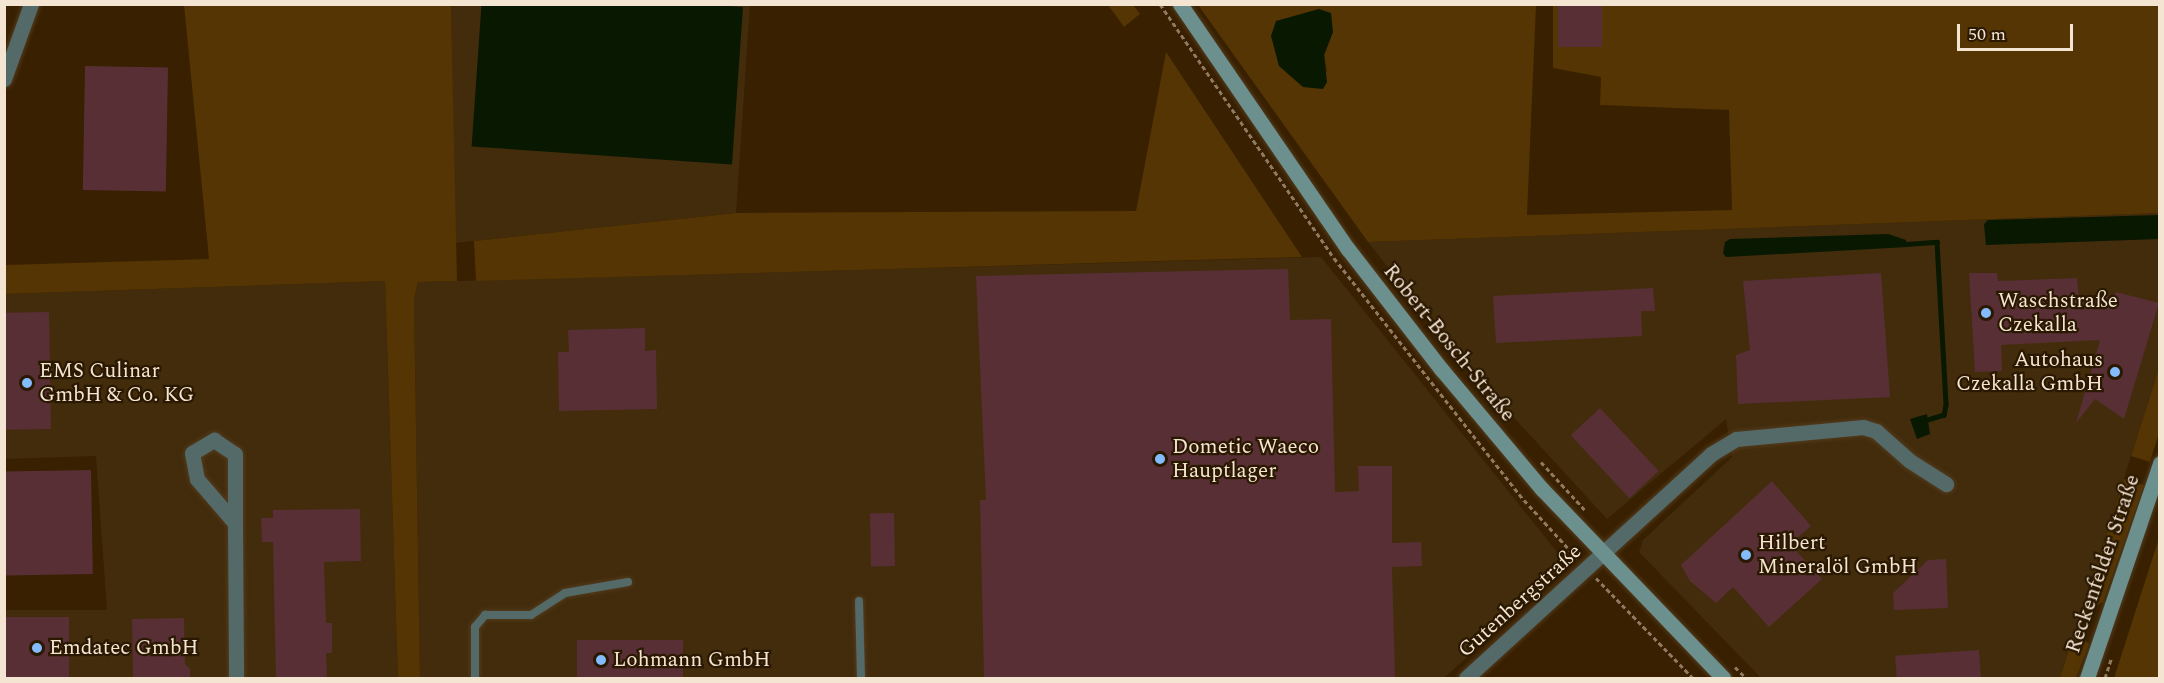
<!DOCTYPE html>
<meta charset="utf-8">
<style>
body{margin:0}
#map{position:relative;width:2164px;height:683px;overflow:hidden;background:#382000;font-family:Spectral,serif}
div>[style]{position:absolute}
.built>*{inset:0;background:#422c0c}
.green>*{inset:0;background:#543503}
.water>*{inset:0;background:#091800;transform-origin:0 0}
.stream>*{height:4.5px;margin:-2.25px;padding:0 2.25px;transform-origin:2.25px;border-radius:2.25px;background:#091800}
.building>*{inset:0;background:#582f34;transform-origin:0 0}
.path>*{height:3px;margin-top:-1.5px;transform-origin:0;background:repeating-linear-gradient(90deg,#907b62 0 4.5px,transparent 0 7.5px)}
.roads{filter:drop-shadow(0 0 2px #523b1d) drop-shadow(0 0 2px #523b1d)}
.lane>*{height:8px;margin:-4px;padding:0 4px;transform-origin:4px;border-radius:4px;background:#536a69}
.street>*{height:15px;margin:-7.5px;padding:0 7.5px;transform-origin:7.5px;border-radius:7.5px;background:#536a69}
.secondary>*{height:15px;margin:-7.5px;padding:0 7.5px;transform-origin:7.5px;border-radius:7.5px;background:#6c908e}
.dots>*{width:16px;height:16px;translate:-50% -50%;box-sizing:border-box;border:3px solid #2a1801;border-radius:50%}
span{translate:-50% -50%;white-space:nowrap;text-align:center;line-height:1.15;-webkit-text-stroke:4.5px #2a1801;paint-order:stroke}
.poi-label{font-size:21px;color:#f4e4d2}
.left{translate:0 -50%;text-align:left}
.right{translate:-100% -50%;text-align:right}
.street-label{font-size:21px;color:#f4e4d2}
.frame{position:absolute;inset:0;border:6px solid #f4e4d2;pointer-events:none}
.scale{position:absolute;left:1957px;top:24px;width:116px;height:27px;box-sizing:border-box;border:3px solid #f4e4d2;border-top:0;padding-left:8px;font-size:18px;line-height:21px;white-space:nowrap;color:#f4e4d2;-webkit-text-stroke:4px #2a1801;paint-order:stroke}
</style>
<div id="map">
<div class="built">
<div style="clip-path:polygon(451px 5px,750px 5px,736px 213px,455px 243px)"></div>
<div style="clip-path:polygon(2159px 213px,2159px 368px,2060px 678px,1761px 678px,1639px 552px,1643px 540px,1732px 457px,1726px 419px,1607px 519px,1461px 360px,1368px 242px)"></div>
<div style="clip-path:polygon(1321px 257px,1561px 557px,1558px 575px,1444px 678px,420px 678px,414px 299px,418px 282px)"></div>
<div style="clip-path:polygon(385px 281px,398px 678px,5px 678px,4px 610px,107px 610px,96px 456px,5px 459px,5px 294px)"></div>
</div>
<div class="green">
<div style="clip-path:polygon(184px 5px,451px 5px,457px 281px,418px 282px,414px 299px,420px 678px,398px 678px,385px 281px,5px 294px,5px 265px,209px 259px)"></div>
<div style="clip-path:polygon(1108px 5px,1133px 5px,1140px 14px,1124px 27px)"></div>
<div style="clip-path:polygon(evenodd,1198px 5px,1536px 5px,1527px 215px,1732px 210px,1729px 110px,1600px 105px,1601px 77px,1553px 68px,1553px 5px,2159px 5px,2159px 213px,1368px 242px,1198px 5px,1333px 32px,1324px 55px,1327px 72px,1271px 36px,1333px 32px)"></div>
<div style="clip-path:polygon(1166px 52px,1302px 257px,476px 281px,474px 241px,736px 213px,1136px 211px)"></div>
<div style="clip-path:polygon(2159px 368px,2159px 433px,2150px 462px,2131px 456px)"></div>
<div style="clip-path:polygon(2124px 479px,2144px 485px,2103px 602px,2081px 614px)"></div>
<div style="clip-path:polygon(2159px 538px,2159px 678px,2114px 678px)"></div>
<div style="clip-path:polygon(2075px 631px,2089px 644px,2076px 678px,2060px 678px)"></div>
</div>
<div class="water">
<div style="left:743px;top:7px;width:158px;height:261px;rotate:94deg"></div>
<div style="clip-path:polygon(1319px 9px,1331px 13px,1333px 32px,1324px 55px,1327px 82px,1323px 89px,1303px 87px,1279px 66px,1271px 36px,1276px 21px)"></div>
<div style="clip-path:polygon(2159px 215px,2159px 239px,1986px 245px,1984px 224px,1988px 220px)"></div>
<div style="clip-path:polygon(1888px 234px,1906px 240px,1907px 247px,1726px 257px,1723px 253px,1725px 242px,1730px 239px)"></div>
<div style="clip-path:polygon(1927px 414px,1930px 434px,1917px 439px,1910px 419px)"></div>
</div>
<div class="stream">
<div style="left:1906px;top:244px;width:31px;rotate:-4deg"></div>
<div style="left:1937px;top:242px;width:163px;rotate:86.8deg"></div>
<div style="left:1946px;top:405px;width:10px;rotate:101deg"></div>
<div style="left:1944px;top:415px;width:17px;rotate:163deg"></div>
</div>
<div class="building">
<div style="left:1558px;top:4px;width:44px;height:43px"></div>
<div style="left:85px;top:66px;width:83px;height:124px;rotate:1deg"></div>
<div style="clip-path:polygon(1288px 269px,1290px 320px,1331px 319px,1335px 492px,1359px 491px,1358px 466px,1392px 466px,1392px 543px,1421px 542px,1422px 566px,1392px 567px,1395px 678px,984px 678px,980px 500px,986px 500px,976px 276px)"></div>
<div style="clip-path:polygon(1881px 273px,1890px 397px,1738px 404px,1736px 355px,1750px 350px,1743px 281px)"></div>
<div style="clip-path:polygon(1969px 273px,1997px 273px,1998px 281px,2077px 278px,2079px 298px,2114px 296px,2116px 292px,2159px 303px,2124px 419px,2095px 399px,2076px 423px,2100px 340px,2001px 345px,2002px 371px,1975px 372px)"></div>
<div style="clip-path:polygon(1653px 288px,1655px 311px,1641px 311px,1642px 336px,1496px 343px,1493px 296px)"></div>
<div style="left:49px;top:312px;width:117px;height:45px;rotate:89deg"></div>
<div style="clip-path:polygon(645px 328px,645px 351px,656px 350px,657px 409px,559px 411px,558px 352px,569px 352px,568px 330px)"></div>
<div style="left:1600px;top:408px;width:86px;height:40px;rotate:47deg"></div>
<div style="left:91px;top:470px;width:104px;height:87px;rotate:89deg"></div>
<div style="clip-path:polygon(1772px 481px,1811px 526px,1790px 544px,1822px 579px,1769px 627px,1733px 587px,1716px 603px,1690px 581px,1681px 565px)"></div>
<div style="clip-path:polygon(360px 509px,361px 561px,324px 562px,326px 623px,332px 623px,332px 653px,326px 653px,327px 678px,276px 678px,273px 542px,262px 542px,261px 518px,273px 518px,273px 510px)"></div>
<div style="left:894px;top:513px;width:53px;height:24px;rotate:89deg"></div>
<div style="clip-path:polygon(1946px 559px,1948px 608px,1894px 610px,1893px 593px,1928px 560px)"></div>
<div style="left:69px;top:617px;width:61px;height:65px;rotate:90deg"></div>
<div style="clip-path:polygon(184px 618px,185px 664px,190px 669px,190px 678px,133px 678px,132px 619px)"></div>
<div style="left:683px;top:640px;width:38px;height:106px;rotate:90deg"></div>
<div style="left:1979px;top:650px;width:28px;height:84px;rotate:86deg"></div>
</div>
<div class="path">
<div style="left:1160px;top:4px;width:308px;rotate:55.6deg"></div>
<div style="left:1334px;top:258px;width:308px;rotate:51.9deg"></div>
<div style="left:1524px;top:500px;width:79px;rotate:47.6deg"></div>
<div style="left:1541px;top:462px;width:65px;rotate:47.5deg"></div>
<div style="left:1596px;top:578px;width:139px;rotate:45.9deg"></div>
<div style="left:1735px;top:667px;width:16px;rotate:45deg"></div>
<div style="left:2105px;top:678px;width:22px;rotate:-72deg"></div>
</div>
<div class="roads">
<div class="lane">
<div style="left:859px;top:601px;width:77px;rotate:88.5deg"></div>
<div style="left:475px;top:678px;width:51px;rotate:-90deg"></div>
<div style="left:475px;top:627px;width:16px;rotate:-50deg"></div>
<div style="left:485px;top:615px;width:46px"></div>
<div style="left:531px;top:615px;width:40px;rotate:-32.9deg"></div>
<div style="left:565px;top:593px;width:64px;rotate:-9.9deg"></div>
</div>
<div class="street">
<div style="left:4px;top:79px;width:80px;rotate:-70.2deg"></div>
<div style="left:235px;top:523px;width:58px;rotate:-130.8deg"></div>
<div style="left:197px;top:479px;width:26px;rotate:-101deg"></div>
<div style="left:192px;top:453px;width:26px;rotate:-31deg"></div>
<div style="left:214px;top:440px;width:25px;rotate:34deg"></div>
<div style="left:235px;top:454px;width:69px;rotate:90deg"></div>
<div style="left:235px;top:523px;width:155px;rotate:89.6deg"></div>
<div style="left:1466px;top:678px;width:332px;rotate:-42.4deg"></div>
<div style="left:1711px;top:454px;width:29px;rotate:-31deg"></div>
<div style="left:1736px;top:439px;width:128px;rotate:-5.4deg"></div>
<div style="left:1863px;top:427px;width:14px;rotate:17deg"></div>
<div style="left:1876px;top:431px;width:45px;rotate:41.4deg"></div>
<div style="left:1910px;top:461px;width:43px;rotate:32.6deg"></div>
</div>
<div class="secondary">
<div style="left:1180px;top:4px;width:297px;rotate:55.6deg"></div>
<div style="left:1348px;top:249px;width:153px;rotate:52.2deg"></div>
<div style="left:1442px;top:370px;width:155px;rotate:50deg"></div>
<div style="left:1542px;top:489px;width:262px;rotate:46.2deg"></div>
<div style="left:2087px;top:678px;width:227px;rotate:-71.2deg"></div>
</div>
</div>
<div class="dots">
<div style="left:1986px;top:313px;background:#84bcfb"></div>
<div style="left:2115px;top:372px;background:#84bcfb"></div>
<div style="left:27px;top:383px;background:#84bcfb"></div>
<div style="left:1160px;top:459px;background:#84bcfb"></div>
<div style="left:1746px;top:555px;background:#84bcfb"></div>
<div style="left:37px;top:648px;background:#84bcfb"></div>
<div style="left:601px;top:660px;background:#84bcfb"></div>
</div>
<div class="poi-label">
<span class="left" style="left:1998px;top:313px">Waschstraße<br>Czekalla</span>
<span class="right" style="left:2103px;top:372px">Autohaus<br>Czekalla GmbH</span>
<span class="left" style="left:39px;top:383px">EMS Culinar<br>GmbH &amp; Co. KG</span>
<span class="left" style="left:1172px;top:459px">Dometic Waeco<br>Hauptlager</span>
<span class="left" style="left:1758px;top:555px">Hilbert<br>Mineralöl GmbH</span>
<span class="left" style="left:49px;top:648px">Emdatec GmbH</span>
<span class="left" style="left:613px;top:660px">Lohmann GmbH</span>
</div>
<div class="street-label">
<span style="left:1449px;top:343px;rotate:51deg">Robert-Bosch-Straße</span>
<span style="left:2103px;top:564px;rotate:-71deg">Reckenfelder Straße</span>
<span style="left:1520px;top:601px;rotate:-42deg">Gutenbergstraße</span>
</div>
<div class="frame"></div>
<div class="scale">50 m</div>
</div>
